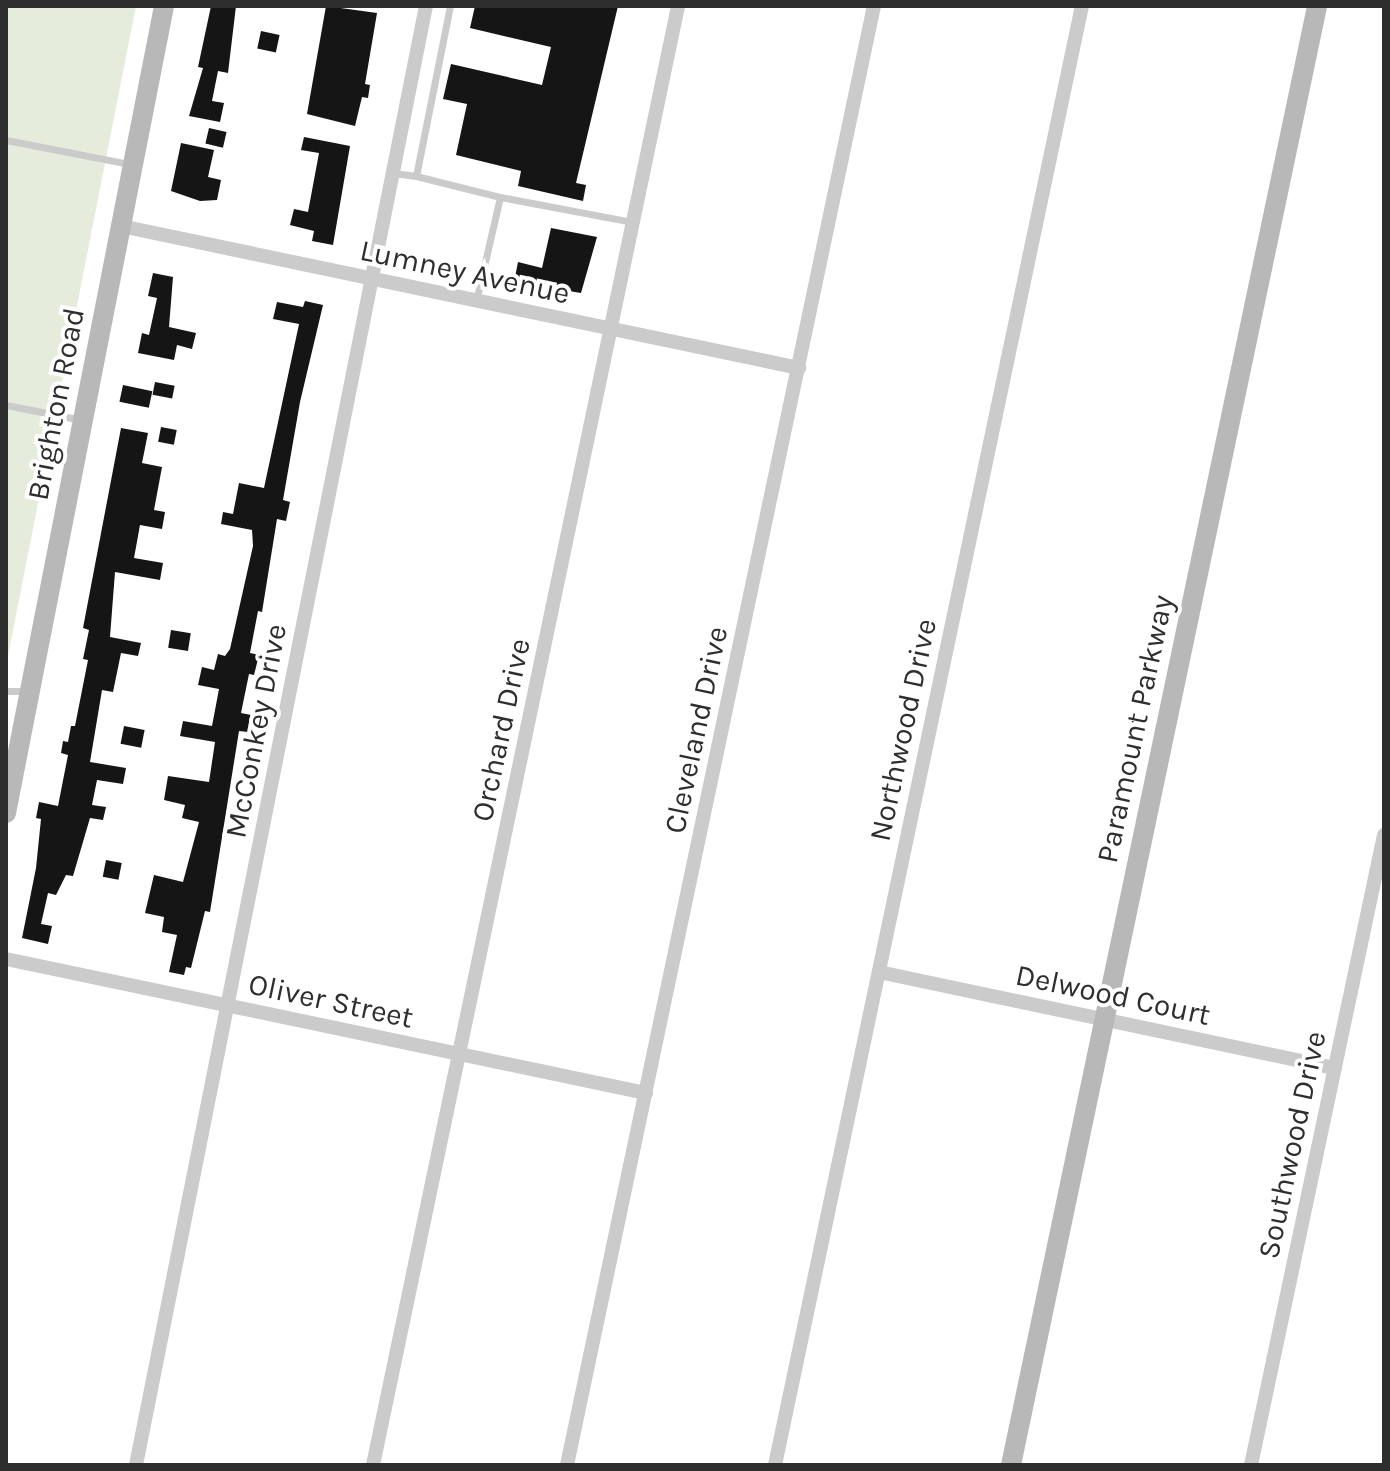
<!DOCTYPE html>
<style>
body{margin:0}
#map{position:relative;width:1390px;height:1471px;overflow:hidden;background:#fff;font-family:Karla,sans-serif}
div>[style]{position:absolute}
.green>*{inset:0;background:#e6ecdc}
.building>*{inset:0;background:#151515;transform-origin:0 0}
.lane>*{height:7px;margin:-3.5px;padding:0 3.5px;transform-origin:3.5px;border-radius:3.5px;background:#cbcbcb}
.street>*{height:14px;margin:-7px;padding:0 7px;transform-origin:7px;border-radius:7px;background:#cbcbcb}
.secondary>*{height:20px;margin:-10px;padding:0 10px;transform-origin:10px;border-radius:10px;background:#b8b8b8}
span{translate:-50% -50%;white-space:nowrap;text-align:center;line-height:1.15;-webkit-text-stroke:8px #fff;paint-order:stroke}
.street-label{font-size:30px;color:#2e2e2e}
.frame{position:absolute;inset:0;border:8px solid #2e2e2e;pointer-events:none}
</style>
<div id="map">
<div class="green">
<div style="clip-path:polygon(6px 6px,136px 6px,6px 666px)"></div>
</div>
<div class="building">
<div style="clip-path:polygon(211px 6px,236px 6px,228px 73px,218px 71px,212px 101px,224px 103px,220px 122px,189px 116px,203px 68px,198px 67px)"></div>
<div style="clip-path:polygon(326px 6px,377px 13px,365px 84px,370px 85px,368px 98px,362px 97px,355px 126px,307px 114px)"></div>
<div style="clip-path:polygon(475px 6px,618px 6px,576px 183px,586px 185px,583px 201px,518px 186px,521px 171px,456px 155px,467px 104px,443px 99px,451px 64px,542px 85px,551px 47px,470px 28px)"></div>
<div style="left:261px;top:31px;width:19px;height:18px;rotate:12deg"></div>
<div style="left:209px;top:128px;width:18px;height:16px;rotate:13deg"></div>
<div style="clip-path:polygon(304px 137px,350px 146px,333px 245px,312px 241px,314px 231px,290px 225px,294px 209px,308px 212px,319px 153px,301px 150px)"></div>
<div style="clip-path:polygon(181px 143px,214px 150px,208px 177px,221px 180px,217px 200px,200px 201px,171px 191px)"></div>
<div style="clip-path:polygon(551px 228px,597px 237px,581px 293px,514px 282px,518px 262px,542px 268px)"></div>
<div style="clip-path:polygon(153px 273px,173px 277px,169px 327px,196px 333px,192px 349px,177px 345px,174px 360px,138px 353px,142px 333px,149px 335px,157px 298px,148px 296px)"></div>
<div style="clip-path:polygon(305px 301px,323px 305px,300px 402px,283px 500px,290px 502px,286px 521px,277px 519px,262px 612px,258px 611px,250px 653px,259px 655px,254px 675px,249px 674px,241px 713px,251px 715px,248px 732px,239px 731px,210px 912px,205px 911px,191px 968px,186px 967px,184px 975px,169px 972px,177px 935px,162px 932px,164px 917px,145px 913px,154px 875px,183px 882px,199px 822px,182px 818px,185px 805px,164px 800px,168px 776px,209px 782px,215px 742px,180px 736px,183px 721px,212px 726px,219px 689px,198px 685px,202px 667px,214px 670px,218px 654px,225px 656px,230px 649px,253px 546px,252px 530px,221px 524px,223px 512px,233px 514px,239px 483px,264px 488px,299px 324px,273px 319px,277px 302px,303px 307px)"></div>
<div style="left:155px;top:382px;width:20px;height:13px;rotate:11deg"></div>
<div style="left:123px;top:385px;width:30px;height:17px;rotate:12deg"></div>
<div style="left:161px;top:427px;width:16px;height:15px;rotate:11deg"></div>
<div style="clip-path:polygon(121px 428px,148px 433px,142px 463px,162px 467px,154px 510px,165px 512px,162px 529px,140px 525px,134px 558px,163px 563px,160px 580px,115px 572px,110px 637px,141px 643px,138px 656px,121px 653px,113px 692px,102px 690px,90px 762px,126px 768px,123px 784px,97px 780px,92px 805px,106px 807px,103px 820px,90px 818px,73px 876px,66px 875px,56px 895px,48px 893px,41px 924px,52px 926px,48px 944px,22px 938px,36px 868px,41px 819px,36px 818px,39px 802px,58px 806px,68px 755px,61px 753px,63px 741px,68px 742px,71px 726px,75px 726px,88px 660px,83px 659px,89px 630px,83px 628px)"></div>
<div style="left:171px;top:630px;width:20px;height:18px;rotate:9deg"></div>
<div style="left:124px;top:726px;width:21px;height:18px;rotate:11deg"></div>
<div style="left:106px;top:860px;width:16px;height:17px;rotate:11deg"></div>
</div>
<div class="lane">
<div style="left:6px;top:140px;width:125px;rotate:11deg"></div>
<div style="left:394px;top:173px;width:22px;rotate:8deg"></div>
<div style="left:416px;top:176px;width:173px;rotate:-78.7deg"></div>
<div style="left:416px;top:176px;width:87px;rotate:14deg"></div>
<div style="left:500px;top:197px;width:107px;rotate:103deg"></div>
<div style="left:500px;top:197px;width:134px;rotate:10.7deg"></div>
<div style="left:6px;top:405px;width:77px;rotate:11.2deg"></div>
<div style="left:6px;top:691px;width:22px"></div>
</div>
<div class="street">
<div style="left:121px;top:226px;width:693px;rotate:11.83deg"></div>
<div style="left:6px;top:959px;width:654px;rotate:11.83deg"></div>
<div style="left:879px;top:972px;width:466px;rotate:11.9deg"></div>
<div style="left:136px;top:1465px;width:1488px;rotate:-78.76deg"></div>
<div style="left:373px;top:1465px;width:1491px;rotate:-78.19deg"></div>
<div style="left:567px;top:1465px;width:1491px;rotate:-78.12deg"></div>
<div style="left:775px;top:1465px;width:1491px;rotate:-78.12deg"></div>
<div style="left:1251px;top:1465px;width:644px;rotate:-78.08deg"></div>
</div>
<div class="secondary">
<div style="left:6px;top:813px;width:822px;rotate:-78.92deg"></div>
<div style="left:1011px;top:1465px;width:1491px;rotate:-78.15deg"></div>
</div>
<div class="street-label">
<span style="left:465px;top:272px;rotate:12deg">Lumney Avenue</span>
<span style="left:56px;top:404px;rotate:-79deg">Brighton Road</span>
<span style="left:1135px;top:729px;rotate:-78deg">Paramount Parkway</span>
<span style="left:501px;top:730px;rotate:-78deg">Orchard Drive</span>
<span style="left:696px;top:730px;rotate:-78deg">Cleveland Drive</span>
<span style="left:903px;top:730px;rotate:-78deg">Northwood Drive</span>
<span style="left:256px;top:731px;rotate:-79deg">McConkey Drive</span>
<span style="left:1113px;top:995px;rotate:12deg">Delwood Court</span>
<span style="left:331px;top:1001px;rotate:12deg">Oliver Street</span>
<span style="left:1292px;top:1145px;rotate:-78deg">Southwood Drive</span>
</div>
<div class="frame"></div>
</div>
